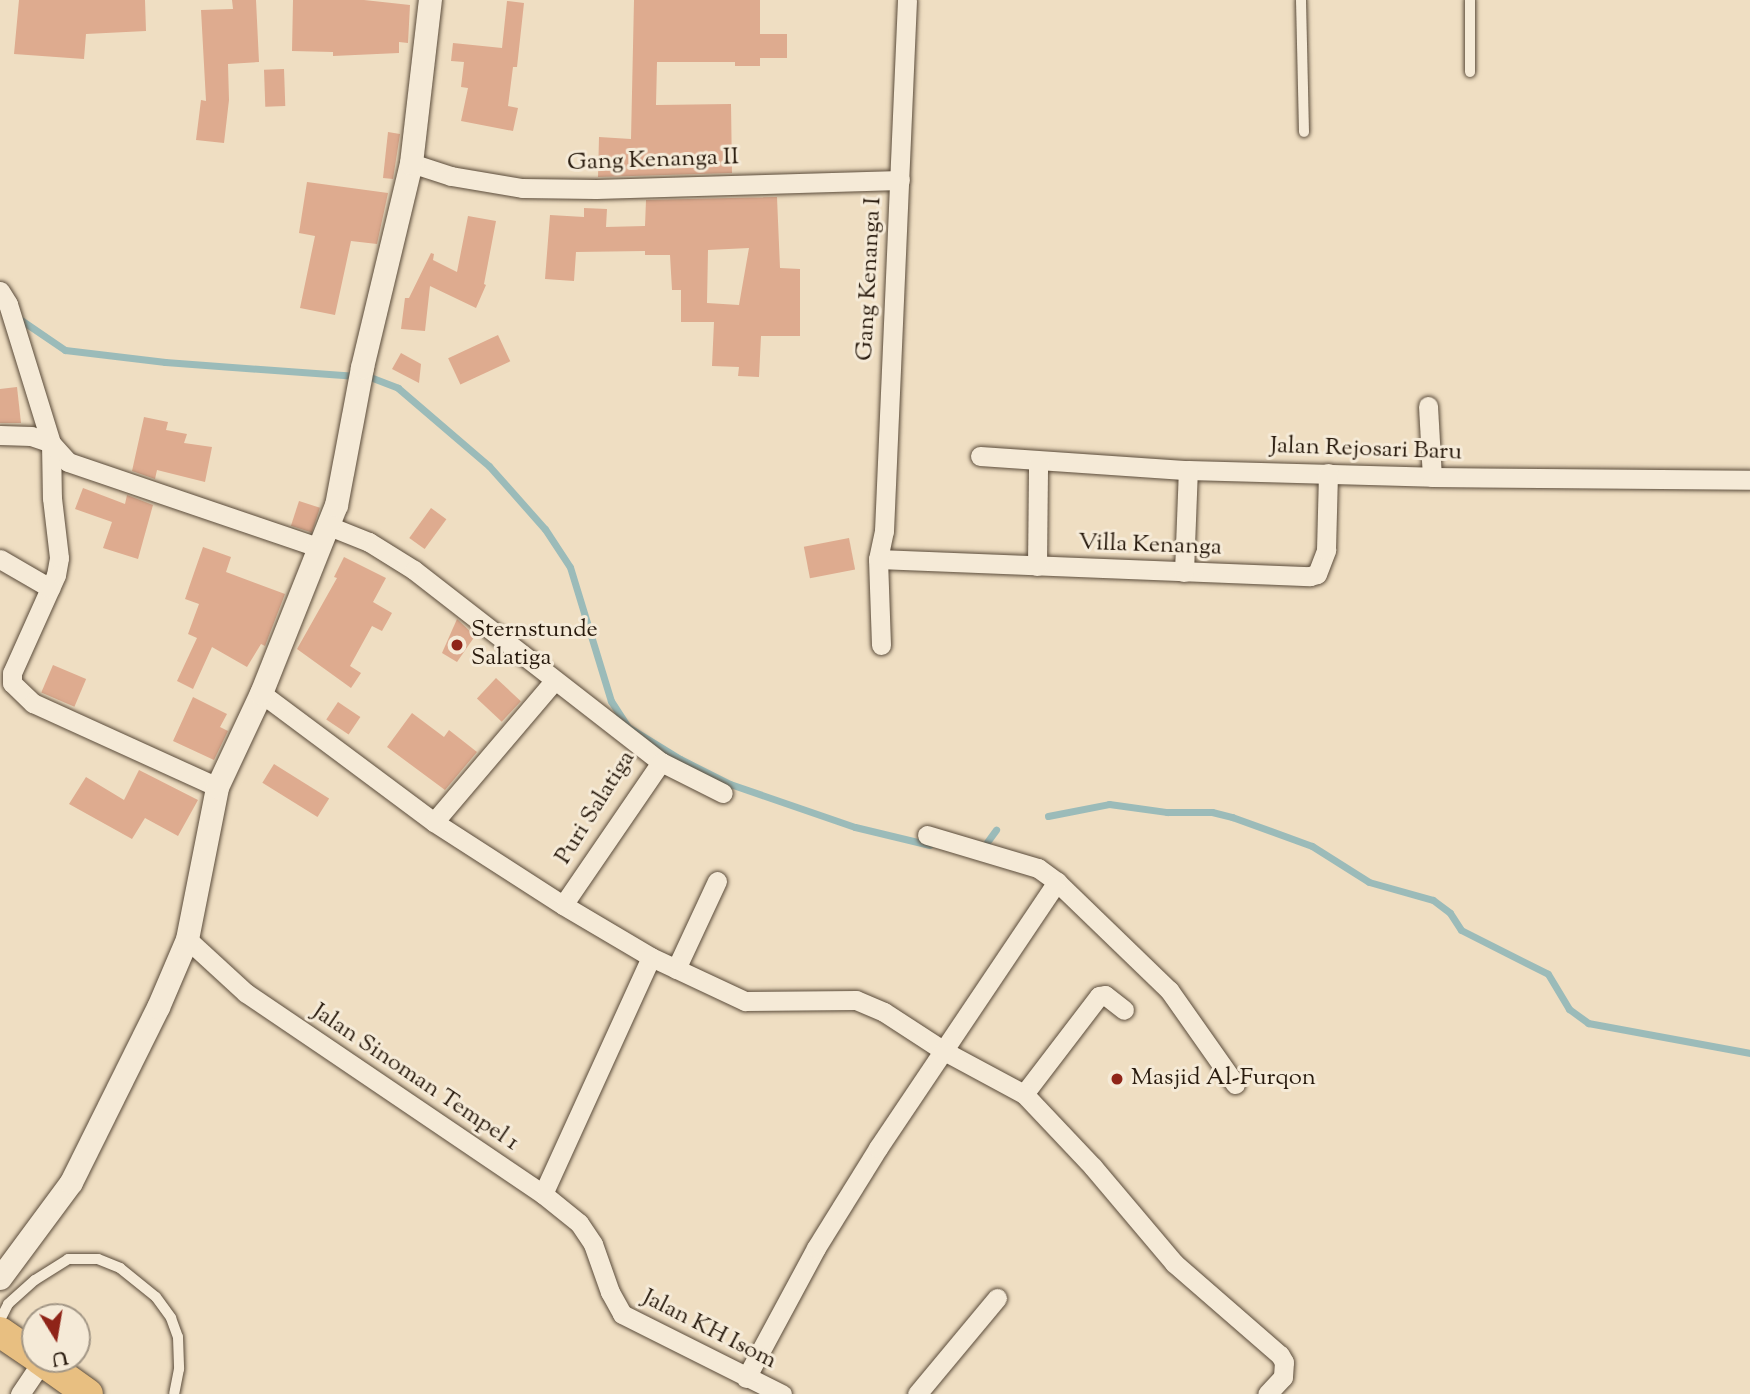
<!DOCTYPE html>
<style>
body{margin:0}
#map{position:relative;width:1750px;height:1394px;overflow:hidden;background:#efdec2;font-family:"Sorts Mill Goudy",serif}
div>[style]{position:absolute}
.stream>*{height:7px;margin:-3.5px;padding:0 3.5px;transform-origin:3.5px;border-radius:3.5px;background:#9bbbb9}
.building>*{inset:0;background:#deab8f;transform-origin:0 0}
.roads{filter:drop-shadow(0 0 2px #5a4b3a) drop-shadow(0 0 2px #5a4b3a)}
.service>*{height:10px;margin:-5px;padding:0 5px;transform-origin:5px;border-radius:5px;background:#f5ead7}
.minor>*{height:19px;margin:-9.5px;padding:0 9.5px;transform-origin:9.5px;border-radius:9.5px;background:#f5ead7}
.tertiary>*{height:23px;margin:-11.5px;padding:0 11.5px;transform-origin:11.5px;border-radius:11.5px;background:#f5ead7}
.primary>*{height:30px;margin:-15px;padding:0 15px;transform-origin:15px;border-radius:15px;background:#e8bf81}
.dots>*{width:19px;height:19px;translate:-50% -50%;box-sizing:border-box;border:4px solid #f5ead7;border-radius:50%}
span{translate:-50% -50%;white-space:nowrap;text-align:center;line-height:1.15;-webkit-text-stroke:6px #f5ead7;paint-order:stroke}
.street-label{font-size:24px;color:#281a0d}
.poi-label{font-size:24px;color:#281a0d}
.left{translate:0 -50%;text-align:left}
.north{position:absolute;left:21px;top:1303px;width:70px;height:70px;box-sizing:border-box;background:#f5ead7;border:2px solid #a39786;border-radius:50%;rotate:169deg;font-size:19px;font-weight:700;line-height:28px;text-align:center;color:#281a0d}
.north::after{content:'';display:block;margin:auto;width:24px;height:32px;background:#8f2418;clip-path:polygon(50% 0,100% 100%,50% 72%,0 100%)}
</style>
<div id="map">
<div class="stream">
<div style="left:18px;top:318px;width:57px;rotate:34.2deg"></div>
<div style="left:65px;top:350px;width:101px;rotate:6.8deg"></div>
<div style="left:165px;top:362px;width:206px;rotate:4.2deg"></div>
<div style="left:370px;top:377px;width:30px;rotate:21deg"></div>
<div style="left:398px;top:388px;width:120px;rotate:40.6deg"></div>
<div style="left:489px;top:466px;width:84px;rotate:48.4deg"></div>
<div style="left:545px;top:529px;width:45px;rotate:56.7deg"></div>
<div style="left:570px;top:567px;width:140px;rotate:73deg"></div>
<div style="left:611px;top:701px;width:31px;rotate:57deg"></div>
<div style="left:628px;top:727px;width:61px;rotate:31.6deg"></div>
<div style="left:680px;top:759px;width:56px;rotate:26.6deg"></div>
<div style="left:730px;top:784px;width:132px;rotate:19deg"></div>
<div style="left:855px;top:827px;width:77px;rotate:13.5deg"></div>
<div style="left:1048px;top:816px;width:62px;rotate:-11.1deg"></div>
<div style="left:1109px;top:804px;width:59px;rotate:7.9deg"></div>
<div style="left:1167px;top:812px;width:45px"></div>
<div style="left:1212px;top:812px;width:21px;rotate:14deg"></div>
<div style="left:1232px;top:817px;width:85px;rotate:19.9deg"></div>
<div style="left:1312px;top:846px;width:67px;rotate:32.3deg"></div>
<div style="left:1369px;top:882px;width:66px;rotate:15.7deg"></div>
<div style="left:1433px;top:900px;width:21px;rotate:37deg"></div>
<div style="left:1450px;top:913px;width:20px;rotate:57deg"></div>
<div style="left:1461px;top:930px;width:97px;rotate:26.8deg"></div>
<div style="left:1548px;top:974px;width:41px;rotate:59deg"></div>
<div style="left:1569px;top:1009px;width:24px;rotate:36deg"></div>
<div style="left:1588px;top:1023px;width:165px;rotate:10.5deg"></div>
<div style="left:982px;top:849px;width:24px;rotate:-54deg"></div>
</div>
<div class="building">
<div style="clip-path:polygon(19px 0,145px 0,146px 31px,86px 34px,84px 59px,14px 54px)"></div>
<div style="clip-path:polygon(232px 0,256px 0,259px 62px,228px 64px,229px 100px,224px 143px,196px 140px,201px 100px,206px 101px,201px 10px,233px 9px)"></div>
<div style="clip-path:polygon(293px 0,364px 0,410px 5px,408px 43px,399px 42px,399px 53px,333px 56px,333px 52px,292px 51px)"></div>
<div style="clip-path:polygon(634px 0,760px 0,760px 34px,787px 34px,787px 58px,760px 58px,760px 66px,735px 66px,735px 62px,657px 62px,656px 105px,731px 104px,732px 173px,598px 177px,599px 137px,631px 139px)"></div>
<div style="clip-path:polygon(507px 1px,524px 3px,517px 67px,513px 67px,508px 106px,518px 108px,513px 131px,461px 121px,468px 88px,461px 87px,464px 62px,451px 61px,453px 43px,502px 48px)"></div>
<div style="left:284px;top:69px;width:37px;height:20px;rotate:88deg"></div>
<div style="clip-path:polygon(388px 132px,400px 134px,393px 179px,383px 178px)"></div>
<div style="clip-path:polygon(307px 182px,388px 193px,377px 244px,351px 241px,335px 315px,300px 308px,315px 236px,299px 233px)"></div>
<div style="clip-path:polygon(evenodd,777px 197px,780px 268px,800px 269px,800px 336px,761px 336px,759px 377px,738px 376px,739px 367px,712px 366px,714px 322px,681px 322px,681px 290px,672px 290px,670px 255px,645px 255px,645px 251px,576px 252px,574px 281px,545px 279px,550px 215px,584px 217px,584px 208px,607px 209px,606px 227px,645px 226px,646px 200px,777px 197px,749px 248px,739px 305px,707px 303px,708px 250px,749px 248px)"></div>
<div style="clip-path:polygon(468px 216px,496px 221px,484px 284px,486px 285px,476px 308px,430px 286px,425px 331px,401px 329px,405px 298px,409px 298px,431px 253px,434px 254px,433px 260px,457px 272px)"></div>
<div style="left:498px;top:335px;width:29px;height:55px;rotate:65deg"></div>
<div style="clip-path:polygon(401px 353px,421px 364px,419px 383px,392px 369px)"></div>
<div style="clip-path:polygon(17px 387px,21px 423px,0 423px,0 389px)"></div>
<div style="clip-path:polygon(144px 417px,168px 422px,166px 430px,187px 434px,184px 443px,212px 447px,205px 482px,157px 470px,155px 479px,132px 471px)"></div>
<div style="clip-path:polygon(83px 488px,125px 504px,127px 495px,153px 505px,138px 559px,103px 548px,112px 522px,75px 509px)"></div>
<div style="left:299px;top:501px;width:22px;height:26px;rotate:18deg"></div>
<div style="left:431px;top:508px;width:19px;height:37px;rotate:36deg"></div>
<div style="left:849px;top:538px;width:32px;height:46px;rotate:79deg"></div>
<div style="clip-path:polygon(203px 547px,231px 557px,226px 572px,285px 594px,265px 646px,261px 644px,247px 667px,212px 647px,193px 689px,177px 681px,197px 638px,188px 634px,199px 604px,185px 599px)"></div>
<div style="clip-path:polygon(344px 557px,386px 578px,373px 602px,392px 613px,382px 631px,372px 626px,350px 666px,361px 673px,351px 688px,297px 649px,337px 578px,334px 577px)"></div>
<div style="clip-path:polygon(457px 619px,475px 636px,457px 662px,442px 653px)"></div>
<div style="left:53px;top:665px;width:36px;height:30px;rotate:23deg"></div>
<div style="left:496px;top:678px;width:34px;height:28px;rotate:43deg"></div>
<div style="clip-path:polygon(193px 697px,227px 714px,220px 727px,228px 731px,214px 760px,173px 741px)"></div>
<div style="left:338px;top:702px;width:27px;height:21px;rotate:34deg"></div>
<div style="clip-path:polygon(412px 713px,444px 737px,449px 730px,477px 752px,445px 790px,387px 747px)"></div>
<div style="left:274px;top:764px;width:65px;height:22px;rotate:32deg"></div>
<div style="clip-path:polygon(139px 770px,198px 800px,178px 836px,145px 818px,132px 839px,69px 804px,86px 777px,124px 800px)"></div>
</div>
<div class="roads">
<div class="service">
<div style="left:1301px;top:0;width:132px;rotate:88.7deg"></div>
<div style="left:1470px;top:0;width:72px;rotate:90deg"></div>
<div style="left:0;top:1320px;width:18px;rotate:-63deg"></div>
<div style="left:8px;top:1304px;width:36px;rotate:-42deg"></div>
<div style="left:35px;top:1280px;width:39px;rotate:-32deg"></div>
<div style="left:68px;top:1259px;width:30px"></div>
<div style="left:98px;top:1259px;width:24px;rotate:22deg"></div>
<div style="left:120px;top:1268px;width:46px;rotate:38.9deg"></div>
<div style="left:156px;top:1297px;width:26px;rotate:54deg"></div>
<div style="left:171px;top:1318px;width:20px;rotate:70deg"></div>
<div style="left:178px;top:1337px;width:32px;rotate:88deg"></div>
<div style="left:179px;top:1369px;width:25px;rotate:101deg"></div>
</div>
<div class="minor">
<div style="left:411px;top:163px;width:42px;rotate:18deg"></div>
<div style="left:451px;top:176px;width:72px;rotate:9.6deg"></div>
<div style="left:522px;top:188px;width:74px;rotate:0.8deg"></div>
<div style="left:596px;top:189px;width:304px;rotate:-1.7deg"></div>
<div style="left:0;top:291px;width:15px;rotate:58deg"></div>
<div style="left:8px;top:304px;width:145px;rotate:72.8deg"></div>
<div style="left:51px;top:443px;width:55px;rotate:89deg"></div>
<div style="left:52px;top:498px;width:60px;rotate:83.3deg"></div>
<div style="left:59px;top:558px;width:17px;rotate:100deg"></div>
<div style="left:56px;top:575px;width:107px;rotate:114.2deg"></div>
<div style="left:12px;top:673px;width:10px;rotate:90deg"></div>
<div style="left:12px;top:683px;width:29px;rotate:44deg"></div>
<div style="left:33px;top:703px;width:202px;rotate:24.5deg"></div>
<div style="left:1428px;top:406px;width:71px;rotate:86.8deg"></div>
<div style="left:0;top:435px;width:31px;rotate:2deg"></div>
<div style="left:31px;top:436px;width:21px;rotate:19deg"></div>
<div style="left:51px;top:443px;width:25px;rotate:48deg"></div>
<div style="left:68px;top:462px;width:266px;rotate:18.8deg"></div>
<div style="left:980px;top:456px;width:208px;rotate:3.9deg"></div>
<div style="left:1188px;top:470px;width:244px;rotate:1.6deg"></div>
<div style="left:1432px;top:477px;width:318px;rotate:0.5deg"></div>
<div style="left:329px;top:526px;width:43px;rotate:21.8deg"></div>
<div style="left:369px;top:542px;width:53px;rotate:31.9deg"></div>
<div style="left:414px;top:570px;width:313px;rotate:37.9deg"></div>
<div style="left:661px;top:762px;width:173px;rotate:124.4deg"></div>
<div style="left:0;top:559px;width:58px;rotate:30.1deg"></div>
<div style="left:878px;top:559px;width:432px;rotate:2.3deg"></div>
<div style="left:1310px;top:576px;width:7px;rotate:-16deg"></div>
<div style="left:1317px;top:574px;width:26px;rotate:-69deg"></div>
<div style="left:1326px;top:550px;width:77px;rotate:-88.5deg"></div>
<div style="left:1037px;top:566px;width:104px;rotate:-89.4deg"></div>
<div style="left:1184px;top:572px;width:102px;rotate:-87.8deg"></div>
<div style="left:881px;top:645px;width:86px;rotate:-92deg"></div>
<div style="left:878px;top:559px;width:29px;rotate:-78deg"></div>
<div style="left:884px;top:531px;width:531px;rotate:-87.52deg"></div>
<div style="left:261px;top:693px;width:216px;rotate:36.7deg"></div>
<div style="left:434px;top:822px;width:153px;rotate:32.8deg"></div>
<div style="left:563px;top:905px;width:102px;rotate:30.6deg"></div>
<div style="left:661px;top:762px;width:69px;rotate:26.6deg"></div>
<div style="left:434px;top:822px;width:185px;rotate:-49.6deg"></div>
<div style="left:927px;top:835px;width:116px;rotate:16.6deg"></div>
<div style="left:1038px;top:868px;width:24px;rotate:36deg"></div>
<div style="left:1057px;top:882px;width:156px;rotate:44deg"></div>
<div style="left:1169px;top:990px;width:115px;rotate:54.9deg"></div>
<div style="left:187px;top:939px;width:80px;rotate:42.5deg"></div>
<div style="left:246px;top:993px;width:359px;rotate:34.1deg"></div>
<div style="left:543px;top:1194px;width:46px;rotate:38.9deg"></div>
<div style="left:579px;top:1223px;width:25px;rotate:56deg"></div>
<div style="left:593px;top:1244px;width:51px;rotate:70.5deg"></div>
<div style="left:610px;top:1292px;width:25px;rotate:61deg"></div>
<div style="left:622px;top:1314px;width:179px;rotate:26.6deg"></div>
<div style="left:676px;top:969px;width:97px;rotate:-65deg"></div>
<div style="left:1024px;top:1094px;width:123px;rotate:-52.6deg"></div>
<div style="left:1099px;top:996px;width:6px;rotate:-9deg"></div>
<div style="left:1105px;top:995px;width:24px;rotate:38deg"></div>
<div style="left:543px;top:1194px;width:260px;rotate:-65.5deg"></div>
<div style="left:651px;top:957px;width:104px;rotate:25.1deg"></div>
<div style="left:745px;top:1001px;width:111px;rotate:-0.5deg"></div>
<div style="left:856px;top:1000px;width:30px;rotate:23deg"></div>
<div style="left:884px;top:1012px;width:72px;rotate:33deg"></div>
<div style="left:944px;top:1051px;width:91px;rotate:28.3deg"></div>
<div style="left:1024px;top:1094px;width:100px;rotate:46.6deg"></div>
<div style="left:1093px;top:1167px;width:126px;rotate:49.8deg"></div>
<div style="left:1174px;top:1263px;width:140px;rotate:41deg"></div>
<div style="left:1280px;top:1355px;width:8px;rotate:60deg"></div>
<div style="left:1284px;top:1362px;width:15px;rotate:94deg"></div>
<div style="left:1283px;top:1377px;width:23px;rotate:133deg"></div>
<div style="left:746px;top:1378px;width:148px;rotate:-61.7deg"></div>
<div style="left:816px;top:1248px;width:118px;rotate:-58.2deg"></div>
<div style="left:878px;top:1148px;width:321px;rotate:-56.1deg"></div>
<div style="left:20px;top:1394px;width:40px;rotate:-56deg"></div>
<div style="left:917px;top:1394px;width:125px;rotate:-50.2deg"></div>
</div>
<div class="tertiary">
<div style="left:0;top:1278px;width:119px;rotate:-53.5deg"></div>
<div style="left:71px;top:1182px;width:195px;rotate:-63.6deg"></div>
<div style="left:158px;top:1007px;width:74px;rotate:-66.9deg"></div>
<div style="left:187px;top:939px;width:155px;rotate:-78.8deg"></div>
<div style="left:217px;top:787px;width:104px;rotate:-64.9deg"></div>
<div style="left:261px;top:693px;width:202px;rotate:-68.3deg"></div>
<div style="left:336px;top:505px;width:140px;rotate:-79.3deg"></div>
<div style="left:362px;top:367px;width:210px;rotate:-76.5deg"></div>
<div style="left:411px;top:163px;width:164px;rotate:-83.4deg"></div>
</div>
<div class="primary">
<div style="left:0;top:1332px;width:42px;rotate:34.4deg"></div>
<div style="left:39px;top:1359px;width:60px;rotate:35.5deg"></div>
</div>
</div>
<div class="dots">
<div style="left:457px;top:645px;background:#8f2418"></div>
<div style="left:1117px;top:1079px;background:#8f2418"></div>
</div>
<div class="street-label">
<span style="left:653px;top:161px;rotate:-2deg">Gang Kenanga II</span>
<span style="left:870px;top:279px;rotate:-87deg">Gang Kenanga I</span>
<span style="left:1366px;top:450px;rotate:2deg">Jalan Rejosari Baru</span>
<span style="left:1150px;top:546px;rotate:2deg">Villa Kenanga</span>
<span style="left:596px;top:808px;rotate:-58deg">Puri Salatiga</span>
<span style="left:415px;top:1078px;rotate:34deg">Jalan Sinoman Tempel 1</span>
<span style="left:709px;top:1330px;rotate:27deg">Jalan KH Isom</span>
</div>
<div class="poi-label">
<span class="left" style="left:471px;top:645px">Sternstunde<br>Salatiga</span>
<span class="left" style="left:1131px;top:1079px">Masjid Al-Furqon</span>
</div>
<div class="north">U</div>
</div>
